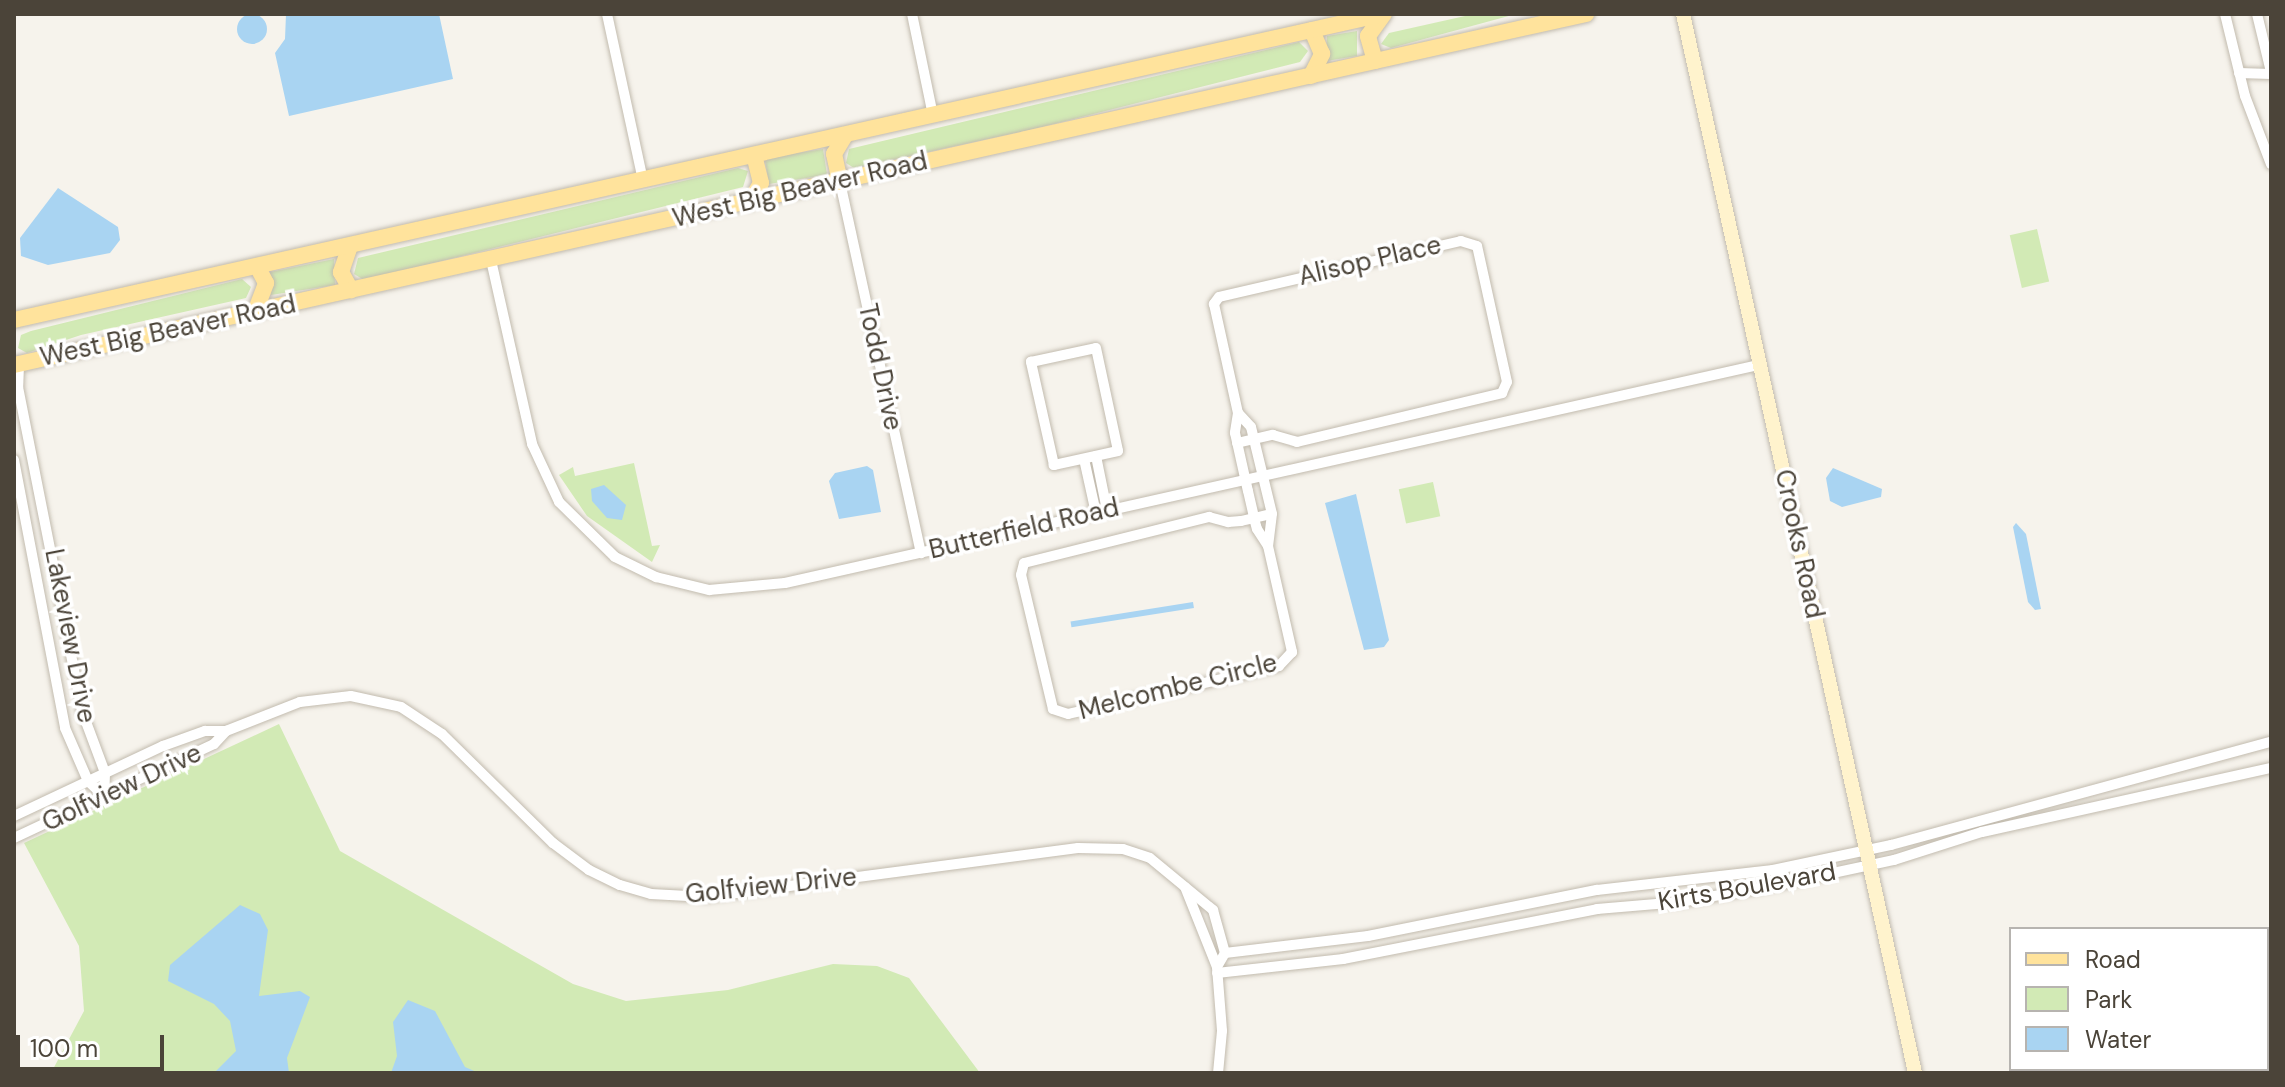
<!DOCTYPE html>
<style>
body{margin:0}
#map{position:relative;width:2285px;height:1087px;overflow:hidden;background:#f6f3ec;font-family:"DM Sans",sans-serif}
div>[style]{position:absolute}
.green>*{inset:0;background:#d2eab5;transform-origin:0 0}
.water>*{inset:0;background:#a9d4f2;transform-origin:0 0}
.round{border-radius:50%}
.roads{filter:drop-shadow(0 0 2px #c2bbae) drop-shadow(0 0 2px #c2bbae)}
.street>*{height:10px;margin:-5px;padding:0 5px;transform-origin:5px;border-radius:5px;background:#fff}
.secondary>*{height:14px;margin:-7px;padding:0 7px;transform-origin:7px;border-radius:7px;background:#fff3cd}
.primary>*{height:16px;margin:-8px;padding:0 8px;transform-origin:8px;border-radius:8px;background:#ffe39c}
span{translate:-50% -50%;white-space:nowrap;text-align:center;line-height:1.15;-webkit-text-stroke:7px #fff;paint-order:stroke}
.street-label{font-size:26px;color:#4b4439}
.frame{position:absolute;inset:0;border:16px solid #4b4439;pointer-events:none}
.legend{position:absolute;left:2009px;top:927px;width:260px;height:144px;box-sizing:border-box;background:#fff;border:2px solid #b7b4b0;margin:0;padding:10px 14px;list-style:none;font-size:24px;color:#4b4439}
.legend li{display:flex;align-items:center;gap:16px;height:40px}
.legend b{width:40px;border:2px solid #b7b4b0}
.scale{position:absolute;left:16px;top:1035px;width:148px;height:36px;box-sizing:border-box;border:4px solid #4b4439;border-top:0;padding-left:10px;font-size:24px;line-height:28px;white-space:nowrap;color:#4b4439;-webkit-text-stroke:6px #fff;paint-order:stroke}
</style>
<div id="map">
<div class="green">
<div style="clip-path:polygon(1474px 14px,1516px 14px,1391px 48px,1381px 44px,1389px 33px)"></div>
<div style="clip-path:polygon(1357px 31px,1357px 56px,1326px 61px,1327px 36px)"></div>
<div style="clip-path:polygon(1299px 42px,1308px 51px,1300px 62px,1030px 130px,854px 168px,846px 163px,849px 149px)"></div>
<div style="left:823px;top:149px;width:26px;height:59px;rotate:81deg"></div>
<div style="clip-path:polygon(738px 168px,748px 171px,743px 187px,364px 280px,354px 274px,358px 258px)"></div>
<div style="left:2037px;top:229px;width:54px;height:28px;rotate:77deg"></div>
<div style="clip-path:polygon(334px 259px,335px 285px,271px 295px,270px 272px)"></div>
<div style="clip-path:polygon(242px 279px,251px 287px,246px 298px,81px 335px,27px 353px,18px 348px,21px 335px,31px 331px)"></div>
<div style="clip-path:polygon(634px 463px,652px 546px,660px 545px,652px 562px,587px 516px,559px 475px,573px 467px,575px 476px)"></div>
<div style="left:1433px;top:482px;width:35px;height:35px;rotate:78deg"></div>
<div style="clip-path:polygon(279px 724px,340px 851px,573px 984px,626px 1001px,728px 990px,833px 964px,877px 966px,909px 978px,980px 1073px,51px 1073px,84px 1011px,79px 946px,24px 843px)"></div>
</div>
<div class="water">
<div class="round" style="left:237px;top:14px;width:30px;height:30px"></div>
<div style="clip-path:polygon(286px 14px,439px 14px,453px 79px,289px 116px,275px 53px,285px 39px)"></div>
<div style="clip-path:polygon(58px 188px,118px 227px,120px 240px,110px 253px,48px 265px,21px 256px,20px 238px)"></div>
<div style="clip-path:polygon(867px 466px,873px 470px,881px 512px,839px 519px,829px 481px,835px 473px)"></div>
<div style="clip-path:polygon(1833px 468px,1882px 489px,1881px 497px,1842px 507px,1830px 501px,1826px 478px)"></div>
<div style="clip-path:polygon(604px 485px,626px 505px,622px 520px,607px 518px,592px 501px,591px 489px)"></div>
<div style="clip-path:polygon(1356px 494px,1389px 640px,1384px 647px,1364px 650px,1325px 503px)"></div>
<div style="clip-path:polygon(2016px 523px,2026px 534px,2041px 609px,2035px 610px,2028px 602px,2013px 527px)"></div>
<div style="left:1193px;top:602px;width:6px;height:124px;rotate:81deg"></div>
<div style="clip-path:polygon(240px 905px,260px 914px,268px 930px,259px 996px,300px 991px,310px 997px,287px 1058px,289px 1073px,214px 1073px,236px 1051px,230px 1021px,214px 1004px,168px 981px,170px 965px)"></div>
<div style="clip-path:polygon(408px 1000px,435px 1011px,465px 1067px,479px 1073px,391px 1073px,397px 1056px,393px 1022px)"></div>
</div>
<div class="roads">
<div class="street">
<div style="left:607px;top:14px;width:171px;rotate:77.8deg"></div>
<div style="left:912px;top:14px;width:103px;rotate:78.3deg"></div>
<div style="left:2225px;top:14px;width:84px;rotate:76.3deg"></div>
<div style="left:2245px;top:96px;width:73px;rotate:69.1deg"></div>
<div style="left:2257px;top:14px;width:60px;rotate:76.4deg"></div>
<div style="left:2239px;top:73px;width:32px;rotate:2deg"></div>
<div style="left:840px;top:182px;width:380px;rotate:77.7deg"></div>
<div style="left:491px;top:260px;width:189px;rotate:77.4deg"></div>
<div style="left:532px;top:444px;width:64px;rotate:65deg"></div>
<div style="left:559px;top:502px;width:78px;rotate:44.5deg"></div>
<div style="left:615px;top:557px;width:46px;rotate:26deg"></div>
<div style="left:656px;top:577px;width:55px;rotate:13.8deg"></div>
<div style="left:709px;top:590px;width:76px;rotate:-5.3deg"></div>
<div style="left:785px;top:583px;width:998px;rotate:-12.62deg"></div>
<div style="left:1096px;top:348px;width:105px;rotate:77.9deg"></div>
<div style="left:1118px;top:451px;width:66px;rotate:167.7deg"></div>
<div style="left:1054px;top:465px;width:106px;rotate:-102.6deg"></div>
<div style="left:1031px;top:362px;width:66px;rotate:-12.2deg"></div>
<div style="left:19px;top:364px;width:23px;rotate:92deg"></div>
<div style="left:18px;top:387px;width:330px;rotate:78.8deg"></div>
<div style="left:82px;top:711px;width:66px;rotate:69.6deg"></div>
<div style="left:105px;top:773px;width:23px;rotate:92deg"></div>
<div style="left:1238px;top:413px;width:19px;rotate:47deg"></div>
<div style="left:1251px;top:427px;width:89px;rotate:76.4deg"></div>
<div style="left:1272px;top:514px;width:32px;rotate:97deg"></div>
<div style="left:1237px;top:443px;width:37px;rotate:-13deg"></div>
<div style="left:1273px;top:435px;width:25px;rotate:16deg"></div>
<div style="left:1297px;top:442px;width:211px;rotate:-13.4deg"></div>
<div style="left:1502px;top:393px;width:12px;rotate:-66deg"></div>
<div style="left:1507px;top:382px;width:139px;rotate:-102.4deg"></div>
<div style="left:1477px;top:246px;width:17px;rotate:-163deg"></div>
<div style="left:1461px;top:241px;width:248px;rotate:167deg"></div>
<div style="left:1219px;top:297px;width:9px;rotate:126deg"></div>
<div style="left:1214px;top:304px;width:112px;rotate:77.6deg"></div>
<div style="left:1238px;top:413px;width:20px;rotate:99deg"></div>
<div style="left:1235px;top:433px;width:59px;rotate:77.4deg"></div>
<div style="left:1248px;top:491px;width:28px;rotate:77deg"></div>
<div style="left:1254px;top:518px;width:11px;rotate:75deg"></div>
<div style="left:1257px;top:529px;width:20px;rotate:57deg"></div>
<div style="left:1268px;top:546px;width:109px;rotate:77.2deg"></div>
<div style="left:1292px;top:652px;width:19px;rotate:133deg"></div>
<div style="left:1279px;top:666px;width:216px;rotate:167.2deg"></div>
<div style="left:1068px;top:714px;width:16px;rotate:-162deg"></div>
<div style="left:1053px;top:709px;width:138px;rotate:-103.4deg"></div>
<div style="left:1021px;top:575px;width:12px;rotate:-76deg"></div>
<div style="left:1024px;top:563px;width:191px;rotate:-14deg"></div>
<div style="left:1209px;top:517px;width:20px;rotate:15deg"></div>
<div style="left:1228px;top:522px;width:13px;rotate:-4deg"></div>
<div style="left:1241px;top:521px;width:13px;rotate:-13deg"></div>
<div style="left:1254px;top:518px;width:18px;rotate:-13deg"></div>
<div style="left:1096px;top:456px;width:55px;rotate:78.5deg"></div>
<div style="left:1084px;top:459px;width:55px;rotate:77.5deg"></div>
<div style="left:14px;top:460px;width:273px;rotate:79.2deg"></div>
<div style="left:65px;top:728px;width:58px;rotate:66.5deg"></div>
<div style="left:88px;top:781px;width:22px;rotate:43deg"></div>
<div style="left:14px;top:816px;width:165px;rotate:-25.2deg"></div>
<div style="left:163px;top:746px;width:45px;rotate:-19.7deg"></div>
<div style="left:205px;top:731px;width:21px"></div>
<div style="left:226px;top:731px;width:79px;rotate:-21.4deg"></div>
<div style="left:300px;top:702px;width:51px;rotate:-6.7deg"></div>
<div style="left:351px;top:696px;width:51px;rotate:12.4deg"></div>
<div style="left:401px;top:707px;width:49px;rotate:33.4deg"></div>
<div style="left:442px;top:734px;width:156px;rotate:44.5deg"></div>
<div style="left:553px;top:843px;width:45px;rotate:36.9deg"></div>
<div style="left:589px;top:870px;width:34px;rotate:26deg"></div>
<div style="left:620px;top:885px;width:32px;rotate:16deg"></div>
<div style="left:651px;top:894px;width:55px;rotate:3.1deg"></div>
<div style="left:706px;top:897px;width:375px;rotate:-7.5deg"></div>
<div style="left:1078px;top:848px;width:45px;rotate:1.3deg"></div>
<div style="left:1123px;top:849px;width:28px;rotate:18deg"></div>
<div style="left:1150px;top:858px;width:82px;rotate:39.5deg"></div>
<div style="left:1213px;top:910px;width:45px;rotate:74.4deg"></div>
<div style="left:1225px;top:953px;width:16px;rotate:120deg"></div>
<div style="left:14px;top:838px;width:221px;rotate:-25.2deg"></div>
<div style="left:214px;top:744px;width:18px;rotate:-47deg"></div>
<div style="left:1185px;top:887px;width:86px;rotate:68.2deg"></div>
<div style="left:1217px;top:967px;width:64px;rotate:85.5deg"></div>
<div style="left:1222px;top:1031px;width:42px;rotate:95.4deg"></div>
<div style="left:1225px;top:953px;width:144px;rotate:-6.8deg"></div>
<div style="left:1368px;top:936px;width:234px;rotate:-11.4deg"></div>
<div style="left:1597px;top:890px;width:177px;rotate:-6.5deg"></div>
<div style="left:1773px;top:870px;width:121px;rotate:-12deg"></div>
<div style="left:1891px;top:845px;width:394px;rotate:-15.2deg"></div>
<div style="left:1217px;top:973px;width:127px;rotate:-6.3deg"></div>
<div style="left:1343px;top:959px;width:259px;rotate:-11.1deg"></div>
<div style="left:1597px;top:909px;width:83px;rotate:-4.8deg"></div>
<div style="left:1680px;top:902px;width:98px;rotate:-9.9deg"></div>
<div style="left:1777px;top:885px;width:120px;rotate:-12.1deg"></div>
<div style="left:1894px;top:860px;width:92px;rotate:-17.7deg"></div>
<div style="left:1982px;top:832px;width:296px;rotate:-12.5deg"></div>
</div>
<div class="secondary">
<div style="left:1683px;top:14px;width:1084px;rotate:77.64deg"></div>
</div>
<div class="primary">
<div style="left:1375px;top:61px;width:26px;rotate:-106deg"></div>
<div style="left:1368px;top:36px;width:27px;rotate:-54deg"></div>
<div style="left:1311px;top:76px;width:25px;rotate:-63deg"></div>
<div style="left:1322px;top:54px;width:26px;rotate:-113deg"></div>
<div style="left:840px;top:182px;width:29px;rotate:-102deg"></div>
<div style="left:834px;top:154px;width:21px;rotate:-59deg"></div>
<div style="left:750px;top:202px;width:22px;rotate:-60deg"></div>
<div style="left:761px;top:183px;width:29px;rotate:-104deg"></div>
<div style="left:350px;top:246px;width:28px;rotate:109deg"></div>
<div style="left:341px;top:272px;width:21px;rotate:61deg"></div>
<div style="left:255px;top:312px;width:31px;rotate:-69deg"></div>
<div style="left:266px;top:283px;width:19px;rotate:-118deg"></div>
<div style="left:14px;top:320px;width:1403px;rotate:-12.6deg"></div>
<div style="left:14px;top:365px;width:1611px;rotate:-12.59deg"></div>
</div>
</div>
<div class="street-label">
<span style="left:800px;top:190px;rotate:-13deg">West Big Beaver Road</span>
<span style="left:1370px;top:261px;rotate:-13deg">Alisop Place</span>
<span style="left:168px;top:331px;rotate:-12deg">West Big Beaver Road</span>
<span style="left:880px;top:367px;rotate:78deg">Todd Drive</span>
<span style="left:1024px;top:529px;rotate:-13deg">Butterfield Road</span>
<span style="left:1799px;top:544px;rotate:78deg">Crooks Road</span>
<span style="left:70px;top:636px;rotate:79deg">Lakeview Drive</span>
<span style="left:1178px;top:687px;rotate:-14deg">Melcombe Circle</span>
<span style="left:122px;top:788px;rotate:-25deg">Golfview Drive</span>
<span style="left:771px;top:886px;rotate:-6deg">Golfview Drive</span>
<span style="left:1747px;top:887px;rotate:-10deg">Kirts Boulevard</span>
</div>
<div class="frame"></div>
<ul class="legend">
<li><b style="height:10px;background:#ffe39c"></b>Road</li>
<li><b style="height:22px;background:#d2eab5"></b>Park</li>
<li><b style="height:22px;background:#a9d4f2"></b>Water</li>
</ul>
<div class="scale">100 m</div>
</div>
